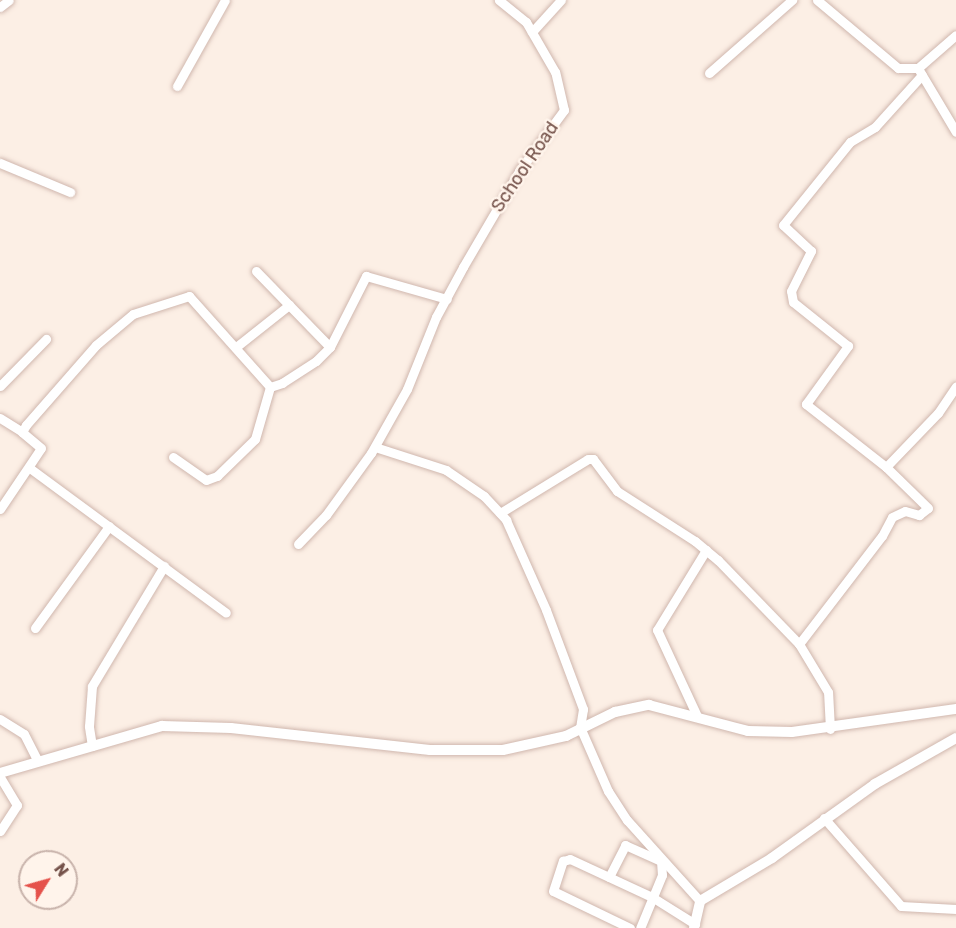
<!DOCTYPE html>
<style>
body{margin:0}
#map{position:relative;width:956px;height:928px;overflow:hidden;background:#fcefe5;font-family:Rubik,sans-serif}
div>[style]{position:absolute}
.roads{filter:drop-shadow(0 0 2px #d0b7ae) drop-shadow(0 0 2px #d0b7ae)}
.minor>*{height:9px;margin:-4.5px;padding:0 4.5px;transform-origin:4.5px;border-radius:4.5px;background:#fff}
.tertiary>*{height:10px;margin:-5px;padding:0 5px;transform-origin:5px;border-radius:5px;background:#fff}
span{translate:-50% -50%;white-space:nowrap;text-align:center;line-height:1.15;-webkit-text-stroke:5px #fff4eb;paint-order:stroke}
.street-label{font-size:18px;color:#75524a}
.north{position:absolute;left:18px;top:850px;width:60px;height:60px;box-sizing:border-box;background:#fff4eb;border:2px solid #c8b3ab;border-radius:50%;rotate:53deg;font-size:16px;font-weight:700;line-height:24px;text-align:center;color:#75524a}
.north::after{content:'';display:block;margin:auto;width:21px;height:27px;background:#e5524b;clip-path:polygon(50% 0,100% 100%,50% 72%,0 100%)}
</style>
<div id="map">
<div class="roads">
<div class="minor">
<div style="left:817px;top:0;width:106px;rotate:40deg"></div>
<div style="left:898px;top:68px;width:20px"></div>
<div style="left:918px;top:68px;width:50px;rotate:-41deg"></div>
<div style="left:0;top:7px;width:11px;rotate:-38deg"></div>
<div style="left:532px;top:32px;width:43px;rotate:-47.8deg"></div>
<div style="left:919px;top:70px;width:72px;rotate:59.2deg"></div>
<div style="left:709px;top:73px;width:111px;rotate:-41.3deg"></div>
<div style="left:177px;top:86px;width:98px;rotate:-60.8deg"></div>
<div style="left:0;top:163px;width:76px;rotate:22.5deg"></div>
<div style="left:256px;top:271px;width:106px;rotate:45.8deg"></div>
<div style="left:236px;top:347px;width:68px;rotate:-38.4deg"></div>
<div style="left:0;top:386px;width:66px;rotate:-45.6deg"></div>
<div style="left:0;top:418px;width:26px;rotate:32deg"></div>
<div style="left:375px;top:447px;width:75px;rotate:17.9deg"></div>
<div style="left:446px;top:470px;width:46px;rotate:34.4deg"></div>
<div style="left:484px;top:496px;width:33px;rotate:47deg"></div>
<div style="left:506px;top:520px;width:98px;rotate:66deg"></div>
<div style="left:546px;top:610px;width:106px;rotate:69.5deg"></div>
<div style="left:583px;top:709px;width:18px;rotate:99deg"></div>
<div style="left:580px;top:727px;width:70px;rotate:66.4deg"></div>
<div style="left:608px;top:791px;width:35px;rotate:57deg"></div>
<div style="left:627px;top:820px;width:109px;rotate:48deg"></div>
<div style="left:173px;top:457px;width:40px;rotate:34.9deg"></div>
<div style="left:206px;top:480px;width:12px;rotate:-20deg"></div>
<div style="left:217px;top:476px;width:53px;rotate:-44.2deg"></div>
<div style="left:255px;top:439px;width:54px;rotate:-73.9deg"></div>
<div style="left:886px;top:467px;width:75px;rotate:-46.1deg"></div>
<div style="left:938px;top:413px;width:32px;rotate:-56deg"></div>
<div style="left:31px;top:469px;width:242px;rotate:36.4deg"></div>
<div style="left:0;top:509px;width:73px;rotate:-56.1deg"></div>
<div style="left:41px;top:448px;width:25px;rotate:-140deg"></div>
<div style="left:22px;top:432px;width:8px;rotate:-60deg"></div>
<div style="left:26px;top:425px;width:106px;rotate:-48.8deg"></div>
<div style="left:96px;top:345px;width:48px;rotate:-40deg"></div>
<div style="left:133px;top:314px;width:59px;rotate:-17.8deg"></div>
<div style="left:189px;top:296px;width:122px;rotate:48.3deg"></div>
<div style="left:270px;top:387px;width:13px;rotate:-18deg"></div>
<div style="left:282px;top:383px;width:40px;rotate:-32.9deg"></div>
<div style="left:316px;top:361px;width:20px;rotate:-45deg"></div>
<div style="left:330px;top:347px;width:80px;rotate:-63.1deg"></div>
<div style="left:366px;top:276px;width:84px;rotate:15.9deg"></div>
<div style="left:500px;top:513px;width:103px;rotate:-31.5deg"></div>
<div style="left:588px;top:459px;width:5px"></div>
<div style="left:593px;top:459px;width:40px;rotate:53deg"></div>
<div style="left:617px;top:491px;width:93px;rotate:32.7deg"></div>
<div style="left:695px;top:541px;width:30px;rotate:40deg"></div>
<div style="left:718px;top:560px;width:117px;rotate:46deg"></div>
<div style="left:298px;top:544px;width:40px;rotate:-46deg"></div>
<div style="left:326px;top:515px;width:77px;rotate:-54deg"></div>
<div style="left:371px;top:453px;width:73px;rotate:-60.6deg"></div>
<div style="left:407px;top:389px;width:78px;rotate:-68.1deg"></div>
<div style="left:436px;top:317px;width:57px;rotate:-61.6deg"></div>
<div style="left:463px;top:267px;width:111px;rotate:-59.7deg"></div>
<div style="left:519px;top:171px;width:76px;rotate:-53.6deg"></div>
<div style="left:564px;top:110px;width:39px;rotate:-103deg"></div>
<div style="left:555px;top:72px;width:58px;rotate:-120.1deg"></div>
<div style="left:526px;top:22px;width:35px;rotate:-141deg"></div>
<div style="left:35px;top:628px;width:126px;rotate:-54deg"></div>
<div style="left:697px;top:716px;width:95px;rotate:-114.9deg"></div>
<div style="left:657px;top:630px;width:94px;rotate:-58.5deg"></div>
<div style="left:0;top:719px;width:28px;rotate:32deg"></div>
<div style="left:24px;top:734px;width:29px;rotate:63deg"></div>
<div style="left:830px;top:729px;width:37px;rotate:-93deg"></div>
<div style="left:828px;top:692px;width:56px;rotate:-121.1deg"></div>
<div style="left:799px;top:644px;width:136px;rotate:-52.5deg"></div>
<div style="left:882px;top:536px;width:21px;rotate:-62deg"></div>
<div style="left:892px;top:517px;width:14px;rotate:-25deg"></div>
<div style="left:905px;top:511px;width:15px;rotate:16deg"></div>
<div style="left:919px;top:515px;width:11px;rotate:-38deg"></div>
<div style="left:928px;top:508px;width:59px;rotate:-135.7deg"></div>
<div style="left:886px;top:467px;width:102px;rotate:-141.8deg"></div>
<div style="left:806px;top:404px;width:72px;rotate:-54.1deg"></div>
<div style="left:848px;top:346px;width:70px;rotate:-141.3deg"></div>
<div style="left:793px;top:302px;width:11px;rotate:-100deg"></div>
<div style="left:791px;top:291px;width:45px;rotate:-63.4deg"></div>
<div style="left:811px;top:251px;width:38px;rotate:-137deg"></div>
<div style="left:783px;top:225px;width:107px;rotate:-51.1deg"></div>
<div style="left:850px;top:142px;width:29px;rotate:-31deg"></div>
<div style="left:875px;top:127px;width:70px;rotate:-47.9deg"></div>
<div style="left:92px;top:746px;width:20px;rotate:-99deg"></div>
<div style="left:89px;top:726px;width:40px;rotate:-85.7deg"></div>
<div style="left:92px;top:686px;width:140px;rotate:-59deg"></div>
<div style="left:0;top:777px;width:33px;rotate:59deg"></div>
<div style="left:17px;top:805px;width:31px;rotate:123deg"></div>
<div style="left:824px;top:818px;width:117px;rotate:48.8deg"></div>
<div style="left:901px;top:906px;width:55px;rotate:3.1deg"></div>
<div style="left:609px;top:877px;width:36px;rotate:-63deg"></div>
<div style="left:625px;top:845px;width:39px;rotate:24deg"></div>
<div style="left:661px;top:861px;width:14px;rotate:86deg"></div>
<div style="left:662px;top:875px;width:57px;rotate:112.5deg"></div>
<div style="left:630px;top:928px;width:85px;rotate:-154.3deg"></div>
<div style="left:553px;top:891px;width:32px;rotate:-72deg"></div>
<div style="left:563px;top:861px;width:7px;rotate:-16deg"></div>
<div style="left:570px;top:859px;width:90px;rotate:24.9deg"></div>
<div style="left:652px;top:897px;width:51px;rotate:32.1deg"></div>
</div>
<div class="tertiary">
<div style="left:0;top:773px;width:169px;rotate:-16.2deg"></div>
<div style="left:162px;top:726px;width:69px;rotate:1.7deg"></div>
<div style="left:231px;top:728px;width:200px;rotate:6.3deg"></div>
<div style="left:430px;top:750px;width:73px"></div>
<div style="left:503px;top:750px;width:65px;rotate:-12.5deg"></div>
<div style="left:566px;top:736px;width:55px;rotate:-26.1deg"></div>
<div style="left:615px;top:712px;width:35px;rotate:-12deg"></div>
<div style="left:649px;top:705px;width:102px;rotate:14.7deg"></div>
<div style="left:748px;top:731px;width:44px;rotate:1.3deg"></div>
<div style="left:792px;top:732px;width:166px;rotate:-8deg"></div>
<div style="left:694px;top:928px;width:28px;rotate:-77deg"></div>
<div style="left:700px;top:901px;width:84px;rotate:-30.8deg"></div>
<div style="left:772px;top:858px;width:127px;rotate:-35.7deg"></div>
<div style="left:875px;top:784px;width:93px;rotate:-29.6deg"></div>
</div>
</div>
<div class="street-label">
<span style="left:525px;top:167px;rotate:-56deg">School Road</span>
</div>
<div class="north">N</div>
</div>
